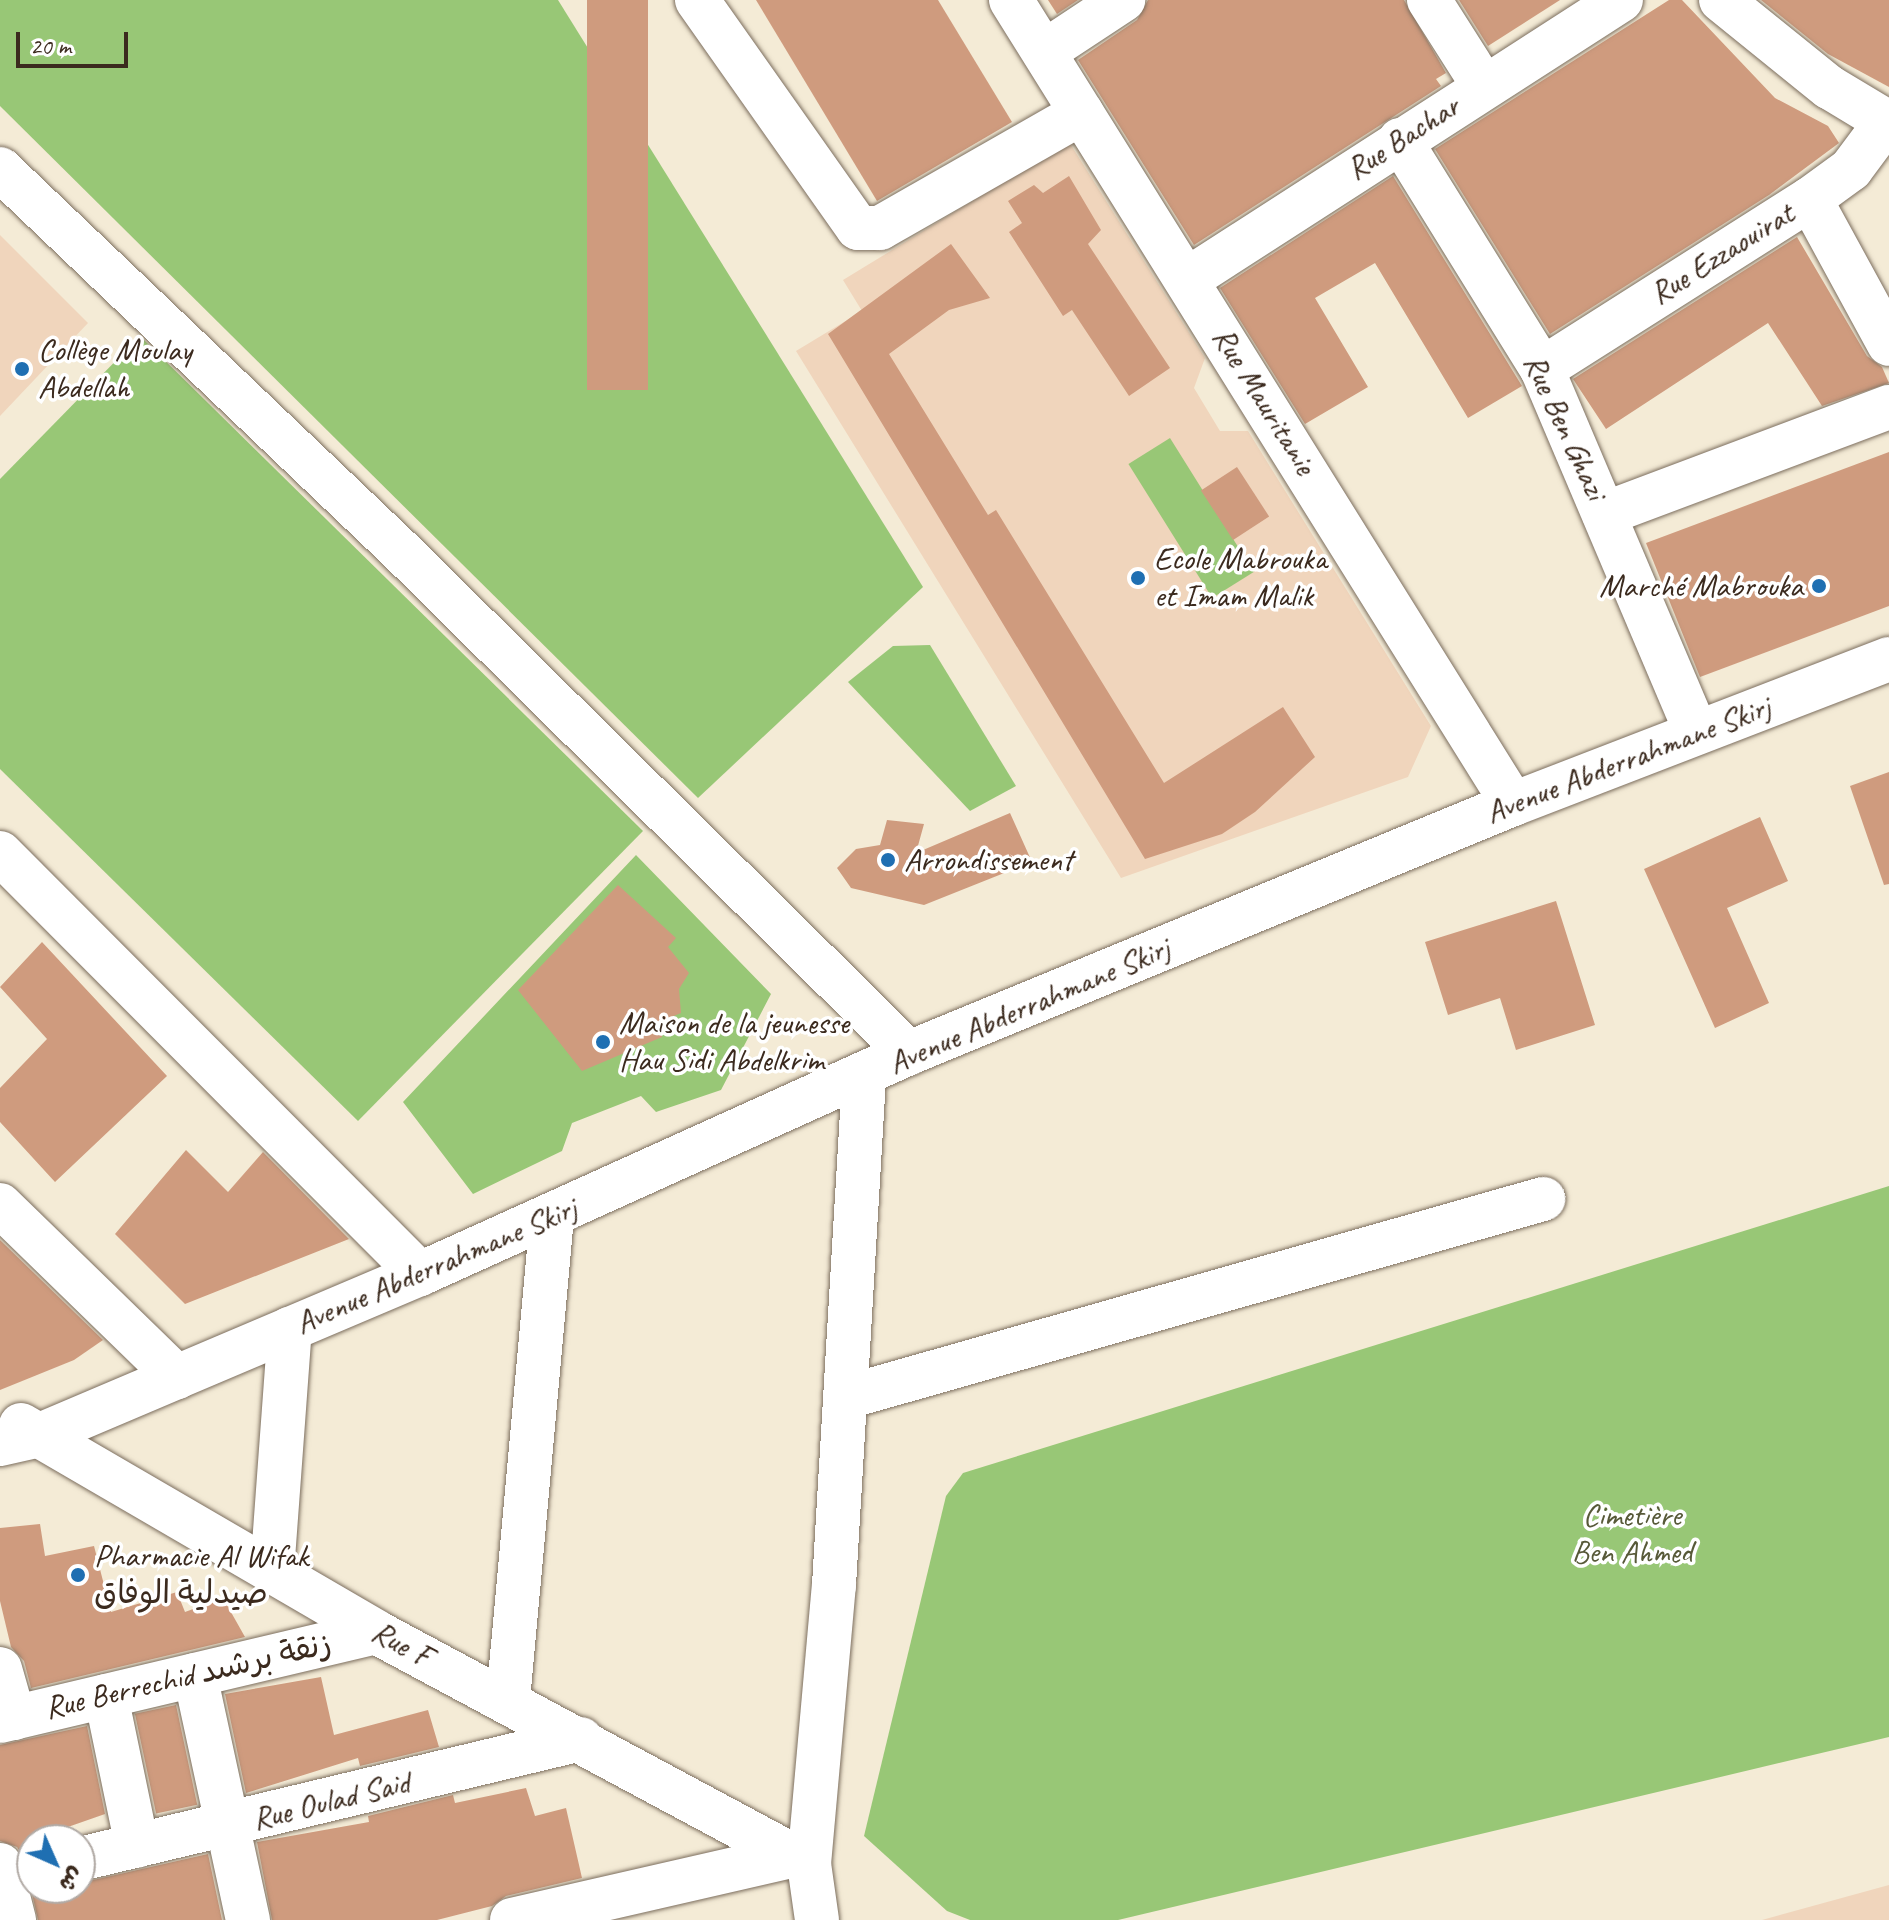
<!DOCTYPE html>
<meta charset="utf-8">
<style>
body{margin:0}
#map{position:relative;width:1889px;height:1920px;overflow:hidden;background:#f4ebd6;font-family:Caveat,"Playpen Sans Arabic",sans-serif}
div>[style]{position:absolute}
.built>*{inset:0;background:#f0d5bc}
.green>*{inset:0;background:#98c776;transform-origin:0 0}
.building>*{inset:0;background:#cf9b7e;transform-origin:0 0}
.roads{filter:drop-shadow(0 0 2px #7c6e5e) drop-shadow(0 0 2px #7c6e5e)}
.minor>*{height:44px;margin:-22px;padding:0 22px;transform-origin:22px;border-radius:22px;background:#fff}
.dots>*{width:22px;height:22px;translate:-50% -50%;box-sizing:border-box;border:4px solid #fff;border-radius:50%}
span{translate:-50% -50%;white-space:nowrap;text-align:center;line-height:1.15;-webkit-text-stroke:7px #fff;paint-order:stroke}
.street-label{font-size:32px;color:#3b2a1e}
.poi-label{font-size:32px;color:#3b2a1e}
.left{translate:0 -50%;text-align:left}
.right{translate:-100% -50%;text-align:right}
.park-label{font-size:32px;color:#575938}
.north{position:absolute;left:16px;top:1824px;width:80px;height:80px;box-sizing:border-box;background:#fff;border:2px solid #b1aaa5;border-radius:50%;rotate:135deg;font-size:22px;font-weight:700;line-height:32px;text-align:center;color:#3b2a1e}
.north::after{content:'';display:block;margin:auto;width:28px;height:36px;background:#1f6fb2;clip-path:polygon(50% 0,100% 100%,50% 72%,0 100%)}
.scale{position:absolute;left:16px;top:32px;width:112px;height:36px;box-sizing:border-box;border:4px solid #3b2a1e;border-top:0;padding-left:10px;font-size:24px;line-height:28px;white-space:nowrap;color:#3b2a1e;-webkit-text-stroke:6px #fff;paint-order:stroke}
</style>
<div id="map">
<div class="built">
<div style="clip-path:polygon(1069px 142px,1205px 358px,1194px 388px,1220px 431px,1248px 431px,1431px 726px,1408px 777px,1121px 878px,796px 351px,862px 311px,843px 280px)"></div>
<div style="clip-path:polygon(0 235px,88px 323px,0 416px)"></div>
<div style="clip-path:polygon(1889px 1885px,1889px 1920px,1762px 1920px)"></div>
</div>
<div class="green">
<div style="clip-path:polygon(0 0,558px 0,923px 587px,698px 798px,0 106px)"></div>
<div style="clip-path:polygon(140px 336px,643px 831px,358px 1121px,0 769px,0 479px)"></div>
<div style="left:1170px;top:438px;width:158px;height:49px;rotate:58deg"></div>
<div style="clip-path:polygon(930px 645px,1016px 786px,970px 811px,848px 682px,893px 646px)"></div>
<div style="clip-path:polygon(636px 855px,771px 994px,721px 1090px,656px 1112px,641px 1096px,572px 1123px,562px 1151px,473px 1194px,403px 1102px)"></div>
<div style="clip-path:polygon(1889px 1186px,1889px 1737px,1118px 1920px,970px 1920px,947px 1911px,864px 1836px,946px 1496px,963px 1473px)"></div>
</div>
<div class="building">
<div style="left:587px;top:0;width:61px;height:390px"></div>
<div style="clip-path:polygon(756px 0,938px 0,1012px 122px,877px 201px)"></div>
<div style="clip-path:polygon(1048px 0,1078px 0,1057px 14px)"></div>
<div style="clip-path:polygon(1148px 0,1404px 0,1446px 73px,1436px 79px,1441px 86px,1194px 245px,1078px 60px,1137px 20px)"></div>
<div style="clip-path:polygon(1459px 0,1560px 0,1488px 46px)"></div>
<div style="clip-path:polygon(1669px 0,1682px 0,1775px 98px,1828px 126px,1839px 143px,1769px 195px,1550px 334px,1435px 149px)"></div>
<div style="clip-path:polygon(1761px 0,1889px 0,1889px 87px,1828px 54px)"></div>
<div style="clip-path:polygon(1069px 176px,1101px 230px,1088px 244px,1170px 368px,1129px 396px,1072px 310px,1063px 316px,1009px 232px,1022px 223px,1008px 201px,1034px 185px,1043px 193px)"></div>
<div style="clip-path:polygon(1393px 176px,1522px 386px,1468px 418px,1375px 263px,1315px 298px,1368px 387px,1305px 424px,1220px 288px)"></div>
<div style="clip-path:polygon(1797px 237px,1867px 356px,1882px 367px,1889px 383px,1822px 406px,1768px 323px,1606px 429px,1573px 379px)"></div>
<div style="clip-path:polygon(951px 244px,990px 298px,949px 310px,889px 354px,988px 515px,996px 510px,1164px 783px,1283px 707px,1315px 757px,1255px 812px,1222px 834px,1145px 859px,828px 334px)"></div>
<div style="clip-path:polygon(1889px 452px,1889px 606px,1700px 677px,1646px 543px)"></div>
<div style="left:1237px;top:467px;width:59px;height:43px;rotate:57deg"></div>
<div style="clip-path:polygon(1889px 772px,1889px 884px,1884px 885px,1850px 786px)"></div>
<div style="clip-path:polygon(1010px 813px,1032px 862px,924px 905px,851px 888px,837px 868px,856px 849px,880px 845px,887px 820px,924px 824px,916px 853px)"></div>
<div style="clip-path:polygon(1760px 817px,1788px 881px,1727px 908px,1769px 1003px,1715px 1028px,1644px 869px)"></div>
<div style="clip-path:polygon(618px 885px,676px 938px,668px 947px,689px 973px,679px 989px,681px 1013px,659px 1022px,662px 1037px,582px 1071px,518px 990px)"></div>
<div style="clip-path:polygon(1556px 901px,1595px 1025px,1516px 1050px,1500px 998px,1448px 1015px,1425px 942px)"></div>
<div style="clip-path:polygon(42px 942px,167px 1076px,55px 1182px,0 1122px,0 1088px,47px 1039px,0 987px)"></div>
<div style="clip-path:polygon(186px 1150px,228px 1192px,263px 1152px,349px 1239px,185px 1304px,115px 1234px)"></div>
<div style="clip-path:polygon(0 1240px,103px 1340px,74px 1360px,0 1390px)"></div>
<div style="clip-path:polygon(40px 1524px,45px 1556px,94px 1546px,111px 1612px,177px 1592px,185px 1612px,223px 1598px,245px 1637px,31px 1688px,24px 1661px,11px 1647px,0 1601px,0 1528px)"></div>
<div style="clip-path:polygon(321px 1677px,334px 1735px,428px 1710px,439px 1747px,360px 1766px,358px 1758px,246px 1793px,225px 1694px)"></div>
<div style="left:176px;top:1705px;width:102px;height:42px;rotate:78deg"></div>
<div style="clip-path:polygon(87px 1726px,105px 1814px,65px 1828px,64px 1840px,32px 1840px,32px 1888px,80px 1888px,80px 1883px,208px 1854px,222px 1920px,38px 1920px,24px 1858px,17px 1847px,0 1841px,0 1745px)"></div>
<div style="clip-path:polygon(526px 1788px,535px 1816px,566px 1808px,582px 1878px,506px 1896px,492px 1906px,437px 1920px,272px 1920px,257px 1842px,369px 1822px,368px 1816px,453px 1795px,455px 1803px)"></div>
</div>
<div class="roads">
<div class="minor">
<div style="left:697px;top:0;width:279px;rotate:54.8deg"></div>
<div style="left:858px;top:228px;width:22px"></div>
<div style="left:880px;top:228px;width:232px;rotate:-29.7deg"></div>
<div style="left:1011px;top:0;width:948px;rotate:58.02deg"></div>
<div style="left:1429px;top:0;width:101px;rotate:57.6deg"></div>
<div style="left:1721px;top:0;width:139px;rotate:38.9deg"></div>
<div style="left:1829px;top:87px;width:70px;rotate:31deg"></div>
<div style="left:1044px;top:52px;width:95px;rotate:-33.4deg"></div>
<div style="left:1400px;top:140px;width:269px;rotate:58.2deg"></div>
<div style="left:1542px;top:369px;width:394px;rotate:67deg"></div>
<div style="left:0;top:169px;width:555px;rotate:43.61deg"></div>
<div style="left:402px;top:552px;width:713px;rotate:44.66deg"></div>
<div style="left:1810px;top:199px;width:165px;rotate:61.4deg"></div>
<div style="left:1188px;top:279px;width:515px;rotate:-32.8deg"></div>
<div style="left:1542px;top:369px;width:317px;rotate:-32.4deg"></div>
<div style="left:1810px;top:199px;width:51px;rotate:-36.2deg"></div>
<div style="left:1851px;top:169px;width:59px;rotate:-53.3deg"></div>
<div style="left:1604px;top:514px;width:304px;rotate:-20.6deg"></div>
<div style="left:0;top:853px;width:595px;rotate:45.07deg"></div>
<div style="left:0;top:1205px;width:247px;rotate:44.2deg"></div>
<div style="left:847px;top:1397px;width:724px;rotate:-15.88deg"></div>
<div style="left:21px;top:1425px;width:411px;rotate:30.2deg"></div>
<div style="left:376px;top:1632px;width:491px;rotate:28.2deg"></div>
<div style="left:0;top:1444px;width:41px;rotate:-12.7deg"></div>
<div style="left:40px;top:1435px;width:413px;rotate:-23deg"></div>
<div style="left:420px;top:1274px;width:537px;rotate:-24.32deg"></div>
<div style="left:909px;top:1053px;width:653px;rotate:-22.4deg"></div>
<div style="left:1513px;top:804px;width:403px;rotate:-21.1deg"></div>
<div style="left:272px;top:1572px;width:244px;rotate:-85.8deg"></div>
<div style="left:0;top:1669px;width:51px;rotate:74.1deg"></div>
<div style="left:195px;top:1675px;width:251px;rotate:77.8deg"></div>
<div style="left:106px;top:1696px;width:153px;rotate:78.3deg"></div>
<div style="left:508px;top:1700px;width:486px;rotate:-84.8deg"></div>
<div style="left:0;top:1721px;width:386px;rotate:-13.3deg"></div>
<div style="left:80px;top:1859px;width:515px;rotate:-13.47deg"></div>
<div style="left:0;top:1865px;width:57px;rotate:75.7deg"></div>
<div style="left:512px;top:1920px;width:286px;rotate:-12.9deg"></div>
<div style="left:817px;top:1920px;width:57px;rotate:-98.1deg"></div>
<div style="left:809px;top:1864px;width:280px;rotate:-84.9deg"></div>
<div style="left:834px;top:1585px;width:508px;rotate:-86.61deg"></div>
</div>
</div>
<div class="dots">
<div style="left:22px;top:369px;background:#1f6fb2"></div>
<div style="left:1138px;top:578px;background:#1f6fb2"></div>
<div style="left:1819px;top:586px;background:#1f6fb2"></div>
<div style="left:888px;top:860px;background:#1f6fb2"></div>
<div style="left:603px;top:1042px;background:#1f6fb2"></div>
<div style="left:78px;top:1575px;background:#1f6fb2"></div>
</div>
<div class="street-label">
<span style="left:1403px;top:138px;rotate:-33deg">Rue Bachar</span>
<span style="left:1722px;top:254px;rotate:-32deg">Rue Ezzaouirat</span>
<span style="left:1264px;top:401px;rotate:58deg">Rue Mauritanie</span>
<span style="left:1565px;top:427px;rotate:65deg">Rue Ben Ghazi</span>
<span style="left:1628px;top:760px;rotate:-21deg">Avenue Abderrahmane Skirj</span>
<span style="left:1029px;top:1006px;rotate:-23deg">Avenue Abderrahmane Skirj</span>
<span style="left:436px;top:1266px;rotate:-23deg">Avenue Abderrahmane Skirj</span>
<span style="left:401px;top:1644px;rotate:28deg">Rue F</span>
<span style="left:188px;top:1676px;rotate:-13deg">Rue Berrechid زنقة برشىد</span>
<span style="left:331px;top:1801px;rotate:-14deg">Rue Oulad Said</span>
</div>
<div class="poi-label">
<span class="left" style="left:38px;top:369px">Collège Moulay<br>Abdellah</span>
<span class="left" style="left:1154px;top:578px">Ecole Mabrouka<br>et Imam Malik</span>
<span class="right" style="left:1803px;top:586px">Marché Mabrouka</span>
<span class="left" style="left:904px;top:860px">Arrondissement</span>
<span class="left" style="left:619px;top:1042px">Maison de la jeunesse<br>Hau Sidi Abdelkrim</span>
<span class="left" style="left:94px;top:1575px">Pharmacie Al Wifak<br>صيدلية الوفاق</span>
</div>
<div class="park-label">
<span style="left:1632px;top:1534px">Cimetière<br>Ben Ahmed</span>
</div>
<div class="north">ش</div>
<div class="scale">20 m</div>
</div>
